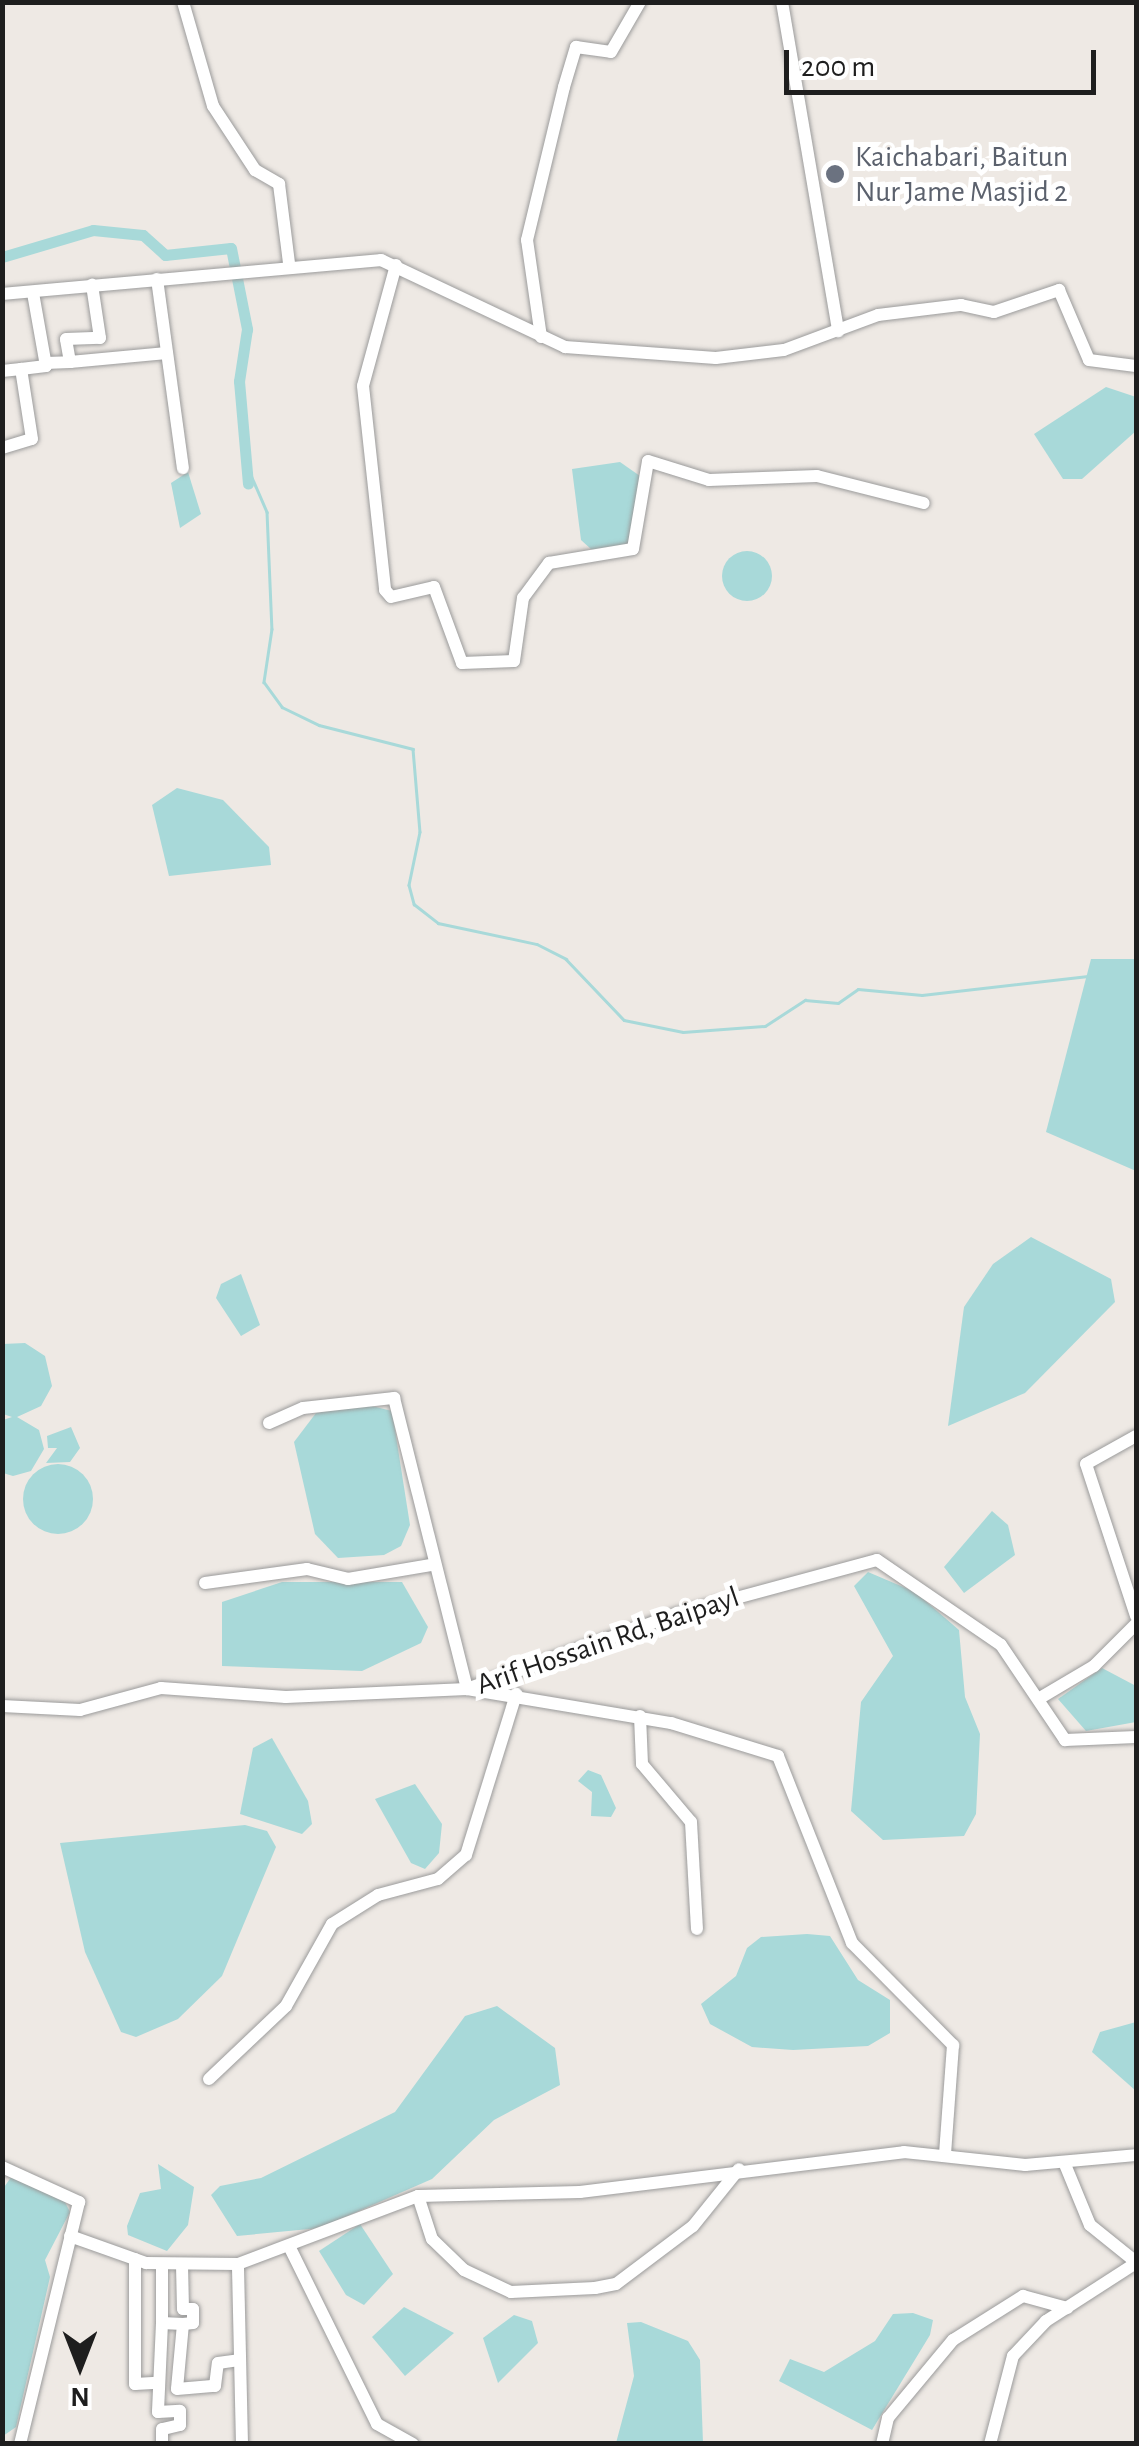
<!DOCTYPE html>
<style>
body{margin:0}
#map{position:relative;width:1139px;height:2446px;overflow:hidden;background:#eee9e4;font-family:"Alegreya Sans",sans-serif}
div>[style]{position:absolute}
.water>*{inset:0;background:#a8d9d9}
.round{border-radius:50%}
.stream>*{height:2.5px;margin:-1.25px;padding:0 1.25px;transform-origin:1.25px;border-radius:1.25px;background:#a8d9d9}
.canal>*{height:11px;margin:-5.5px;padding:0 5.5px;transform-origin:5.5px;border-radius:5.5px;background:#a8d9d9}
.roads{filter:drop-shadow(0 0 2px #9b9b9b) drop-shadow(0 0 2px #9b9b9b)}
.minor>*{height:12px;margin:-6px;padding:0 6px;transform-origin:6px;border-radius:6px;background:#fff}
.dots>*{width:28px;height:28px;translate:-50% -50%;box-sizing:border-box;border:5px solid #fff;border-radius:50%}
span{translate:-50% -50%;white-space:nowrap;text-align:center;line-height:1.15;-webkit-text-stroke:10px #fff;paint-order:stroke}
.worship-label{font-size:30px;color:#5b616d}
.left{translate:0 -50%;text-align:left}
.street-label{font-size:30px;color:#1e1e1e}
.frame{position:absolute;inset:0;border:5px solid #1e1e1e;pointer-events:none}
.north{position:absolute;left:30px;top:2316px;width:100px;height:100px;-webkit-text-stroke:8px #fff;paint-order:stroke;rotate:180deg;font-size:28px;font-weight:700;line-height:40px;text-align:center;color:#1e1e1e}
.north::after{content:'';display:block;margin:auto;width:35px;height:45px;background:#1e1e1e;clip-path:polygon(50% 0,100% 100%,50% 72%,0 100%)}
.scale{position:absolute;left:784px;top:50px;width:312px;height:45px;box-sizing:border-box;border:5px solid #1e1e1e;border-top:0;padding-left:12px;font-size:30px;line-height:35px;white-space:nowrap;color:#1e1e1e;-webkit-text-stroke:8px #fff;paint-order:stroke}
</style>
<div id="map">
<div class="water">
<div style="clip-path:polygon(1106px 387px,1136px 397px,1136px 431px,1082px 479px,1063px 479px,1034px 434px)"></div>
<div style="clip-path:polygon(620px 462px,640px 476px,629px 544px,592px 550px,581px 540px,572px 469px)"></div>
<div style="clip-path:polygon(188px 472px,201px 514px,180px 528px,171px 483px)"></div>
<div class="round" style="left:722px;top:551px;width:50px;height:50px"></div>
<div style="clip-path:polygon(177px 788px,223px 800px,269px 847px,271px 865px,169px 876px,152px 805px)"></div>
<div style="clip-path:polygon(1091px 959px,1136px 959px,1136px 1171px,1046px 1132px)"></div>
<div style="clip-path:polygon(1031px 1237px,1111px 1279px,1115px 1302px,1025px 1393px,948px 1426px,964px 1307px,993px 1264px)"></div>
<div style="clip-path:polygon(241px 1274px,260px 1325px,241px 1336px,216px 1298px,221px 1284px)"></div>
<div style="clip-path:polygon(25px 1343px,45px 1356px,52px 1386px,41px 1406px,17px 1417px,39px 1430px,44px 1449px,31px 1471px,13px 1476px,3px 1473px,3px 1420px,12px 1417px,3px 1414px,3px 1344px)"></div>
<div style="clip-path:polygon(364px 1404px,392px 1411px,410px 1525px,401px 1546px,384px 1555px,338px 1558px,315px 1534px,294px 1442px,316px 1413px)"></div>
<div style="clip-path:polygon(71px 1427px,80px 1448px,70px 1462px,46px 1463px,57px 1448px,48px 1448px,47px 1436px)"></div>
<div class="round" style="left:23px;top:1464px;width:70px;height:70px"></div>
<div style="clip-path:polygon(992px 1511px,1008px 1525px,1015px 1555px,964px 1593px,944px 1567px)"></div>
<div style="clip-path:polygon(868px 1572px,915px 1592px,959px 1630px,965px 1697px,980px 1734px,976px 1814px,964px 1836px,883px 1840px,851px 1811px,861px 1702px,893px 1656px,854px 1586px)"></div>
<div style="clip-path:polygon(282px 1582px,402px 1582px,428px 1627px,421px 1643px,362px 1671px,222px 1666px,222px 1602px)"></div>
<div style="clip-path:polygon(1102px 1668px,1136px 1686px,1136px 1722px,1086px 1731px,1058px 1699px)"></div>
<div style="clip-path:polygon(272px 1738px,308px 1801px,312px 1824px,302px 1834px,240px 1814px,253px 1748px)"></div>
<div style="clip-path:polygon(588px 1770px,601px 1775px,616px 1808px,611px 1817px,591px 1816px,592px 1792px,578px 1781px)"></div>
<div style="clip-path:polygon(415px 1784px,442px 1824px,439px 1853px,425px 1869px,411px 1863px,375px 1799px)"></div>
<div style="clip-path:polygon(245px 1825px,267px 1831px,276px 1847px,222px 1976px,178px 2019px,136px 2037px,121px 2032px,85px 1952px,60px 1843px)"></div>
<div style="clip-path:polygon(807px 1934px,830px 1936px,858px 1980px,890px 2000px,890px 2033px,868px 2046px,793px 2050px,752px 2047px,710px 2024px,701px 2004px,736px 1976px,747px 1948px,761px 1937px)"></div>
<div style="clip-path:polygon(497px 2006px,555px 2048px,560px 2085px,494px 2120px,432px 2179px,320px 2228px,237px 2236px,211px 2195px,220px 2186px,261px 2178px,395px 2112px,465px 2016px)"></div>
<div style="clip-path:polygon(1136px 2022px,1136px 2091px,1092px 2052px,1100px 2032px)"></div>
<div style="clip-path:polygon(158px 2164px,194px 2187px,188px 2225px,167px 2251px,128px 2235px,127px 2226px,140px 2193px,161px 2189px)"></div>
<div style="clip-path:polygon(12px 2176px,61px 2194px,70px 2212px,45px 2260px,50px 2277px,16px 2427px,3px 2436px,2px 2190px)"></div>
<div style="clip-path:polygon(360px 2224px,393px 2274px,364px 2305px,346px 2295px,319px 2251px)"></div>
<div style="clip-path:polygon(404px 2307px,454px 2333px,405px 2376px,372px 2337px)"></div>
<div style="clip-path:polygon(913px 2313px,933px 2320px,930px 2335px,872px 2430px,779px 2381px,790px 2359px,824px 2372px,875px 2341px,893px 2314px)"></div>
<div style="clip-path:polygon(514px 2315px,532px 2321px,538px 2343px,498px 2383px,483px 2338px)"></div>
<div style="clip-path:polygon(641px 2322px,688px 2341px,700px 2360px,703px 2443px,616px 2443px,634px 2376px,627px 2323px)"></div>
</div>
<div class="stream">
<div style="left:244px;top:459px;width:58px;rotate:66.5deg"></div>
<div style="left:267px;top:512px;width:117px;rotate:87.6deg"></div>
<div style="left:272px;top:629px;width:54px;rotate:98.6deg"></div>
<div style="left:264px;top:682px;width:31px;rotate:54deg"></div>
<div style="left:282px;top:707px;width:41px;rotate:25.9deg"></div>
<div style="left:319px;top:725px;width:97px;rotate:14.3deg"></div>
<div style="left:413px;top:749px;width:83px;rotate:85.2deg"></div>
<div style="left:420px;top:832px;width:54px;rotate:101.7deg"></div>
<div style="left:409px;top:885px;width:20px;rotate:75deg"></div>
<div style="left:414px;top:904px;width:31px;rotate:38deg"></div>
<div style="left:438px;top:923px;width:101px;rotate:12deg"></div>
<div style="left:537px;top:944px;width:33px;rotate:27deg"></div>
<div style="left:566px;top:959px;width:84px;rotate:46.4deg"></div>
<div style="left:624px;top:1020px;width:60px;rotate:11.5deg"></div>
<div style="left:683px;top:1032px;width:82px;rotate:-4.2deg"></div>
<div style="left:765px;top:1026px;width:48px;rotate:-33deg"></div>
<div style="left:805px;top:1000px;width:33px;rotate:5deg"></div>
<div style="left:838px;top:1003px;width:24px;rotate:-35deg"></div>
<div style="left:858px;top:989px;width:64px;rotate:5.4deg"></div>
<div style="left:922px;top:995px;width:169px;rotate:-6.5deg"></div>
</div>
<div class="canal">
<div style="left:2px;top:257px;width:95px;rotate:-16.5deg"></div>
<div style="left:93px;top:230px;width:50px;rotate:5.7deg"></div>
<div style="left:143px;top:235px;width:30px;rotate:42deg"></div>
<div style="left:165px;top:255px;width:66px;rotate:-6.1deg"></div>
<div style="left:231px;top:248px;width:83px;rotate:78.8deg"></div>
<div style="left:247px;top:329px;width:53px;rotate:98.7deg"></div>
<div style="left:239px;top:381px;width:103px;rotate:85deg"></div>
</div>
<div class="roads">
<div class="minor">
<div style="left:183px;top:2px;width:108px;rotate:73.9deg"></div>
<div style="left:213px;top:106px;width:77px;rotate:56.7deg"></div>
<div style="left:255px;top:170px;width:28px;rotate:30deg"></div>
<div style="left:279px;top:184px;width:80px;rotate:82.8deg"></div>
<div style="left:782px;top:2px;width:334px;rotate:80.3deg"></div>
<div style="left:396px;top:265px;width:125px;rotate:105.3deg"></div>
<div style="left:363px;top:386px;width:205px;rotate:83.8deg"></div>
<div style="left:385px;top:590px;width:9px;rotate:49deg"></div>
<div style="left:391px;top:597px;width:44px;rotate:-13.1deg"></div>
<div style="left:434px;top:587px;width:81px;rotate:69.8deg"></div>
<div style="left:462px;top:663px;width:52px;rotate:-2.2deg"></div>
<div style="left:514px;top:661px;width:64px;rotate:-81.9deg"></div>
<div style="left:523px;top:598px;width:44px;rotate:-53.4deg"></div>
<div style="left:549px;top:563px;width:85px;rotate:-9.5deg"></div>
<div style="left:633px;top:549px;width:89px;rotate:-80.3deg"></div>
<div style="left:648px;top:461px;width:64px;rotate:17.3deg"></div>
<div style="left:709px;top:480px;width:108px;rotate:-2.1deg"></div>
<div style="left:817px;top:476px;width:110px;rotate:14.2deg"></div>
<div style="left:157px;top:279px;width:191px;rotate:82.2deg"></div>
<div style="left:2px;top:294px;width:381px;rotate:-5.1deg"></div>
<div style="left:381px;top:260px;width:204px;rotate:25.3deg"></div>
<div style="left:565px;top:347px;width:151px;rotate:4.2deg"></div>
<div style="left:716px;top:358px;width:68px;rotate:-6.7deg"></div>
<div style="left:784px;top:350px;width:100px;rotate:-20.4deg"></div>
<div style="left:878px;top:315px;width:84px;rotate:-6.9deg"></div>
<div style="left:961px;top:305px;width:34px;rotate:12deg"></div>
<div style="left:994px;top:312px;width:69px;rotate:-18.7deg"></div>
<div style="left:1059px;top:290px;width:76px;rotate:66.8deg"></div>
<div style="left:1089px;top:360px;width:47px;rotate:7.3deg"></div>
<div style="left:541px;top:337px;width:98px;rotate:-98.2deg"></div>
<div style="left:527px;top:240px;width:157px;rotate:-76.4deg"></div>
<div style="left:564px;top:87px;width:42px;rotate:-73.3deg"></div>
<div style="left:576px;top:47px;width:35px;rotate:8deg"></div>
<div style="left:611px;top:52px;width:58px;rotate:-59.9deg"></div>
<div style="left:70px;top:362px;width:97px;rotate:-5.3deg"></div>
<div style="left:45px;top:363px;width:25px;rotate:-2deg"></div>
<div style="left:70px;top:362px;width:23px;rotate:-100deg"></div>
<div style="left:66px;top:339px;width:34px;rotate:-2deg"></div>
<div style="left:100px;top:338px;width:54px;rotate:-98.6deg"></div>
<div style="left:2px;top:371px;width:19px;rotate:-6deg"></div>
<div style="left:2px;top:448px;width:31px;rotate:-17deg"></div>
<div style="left:32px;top:439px;width:71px;rotate:-98.9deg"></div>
<div style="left:21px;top:369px;width:25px;rotate:-7deg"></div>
<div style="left:46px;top:366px;width:74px;rotate:-100.1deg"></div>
<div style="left:269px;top:1423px;width:37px;rotate:-24deg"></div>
<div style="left:303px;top:1408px;width:92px;rotate:-6.3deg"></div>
<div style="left:394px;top:1398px;width:300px;rotate:75.9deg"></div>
<div style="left:467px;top:1689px;width:207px;rotate:9.5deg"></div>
<div style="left:671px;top:1723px;width:112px;rotate:17.1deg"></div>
<div style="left:778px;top:1756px;width:201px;rotate:68.4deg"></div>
<div style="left:852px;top:1943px;width:144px;rotate:45.3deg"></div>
<div style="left:953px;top:2045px;width:109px;rotate:94.2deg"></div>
<div style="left:1136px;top:1436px;width:57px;rotate:150.8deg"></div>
<div style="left:1086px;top:1464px;width:160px;rotate:71.8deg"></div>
<div style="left:205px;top:1583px;width:103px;rotate:-7.8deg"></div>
<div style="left:307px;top:1569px;width:42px;rotate:13.7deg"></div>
<div style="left:348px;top:1579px;width:84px;rotate:-9.6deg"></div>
<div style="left:1040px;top:1698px;width:63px;rotate:-30.7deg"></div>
<div style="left:1094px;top:1666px;width:59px;rotate:-45deg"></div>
<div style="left:2px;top:1706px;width:78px;rotate:2.9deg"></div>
<div style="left:80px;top:1710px;width:84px;rotate:-15.2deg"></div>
<div style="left:161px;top:1688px;width:125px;rotate:4.1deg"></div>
<div style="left:286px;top:1697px;width:181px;rotate:-2.5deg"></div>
<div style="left:467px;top:1689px;width:223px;rotate:-19.7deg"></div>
<div style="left:677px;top:1614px;width:207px;rotate:-15.1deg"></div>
<div style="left:877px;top:1560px;width:150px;rotate:34.4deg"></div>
<div style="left:1001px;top:1645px;width:115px;rotate:56deg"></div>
<div style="left:1065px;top:1740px;width:71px;rotate:-2.4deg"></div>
<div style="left:640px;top:1716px;width:48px;rotate:87.6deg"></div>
<div style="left:642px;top:1764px;width:76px;rotate:49.8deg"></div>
<div style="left:691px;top:1822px;width:107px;rotate:86.8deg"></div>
<div style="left:209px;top:2079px;width:106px;rotate:-43.5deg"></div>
<div style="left:286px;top:2006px;width:94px;rotate:-60.7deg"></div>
<div style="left:332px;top:1924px;width:54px;rotate:-32.2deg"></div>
<div style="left:378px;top:1895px;width:62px;rotate:-14.9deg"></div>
<div style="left:438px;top:1879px;width:37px;rotate:-41deg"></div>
<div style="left:466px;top:1855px;width:169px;rotate:-72.7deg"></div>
<div style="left:1064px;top:2162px;width:68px;rotate:67.6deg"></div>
<div style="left:1090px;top:2225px;width:59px;rotate:38.8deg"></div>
<div style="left:2px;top:2167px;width:85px;rotate:24.4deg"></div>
<div style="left:79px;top:2202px;width:249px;rotate:103.7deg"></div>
<div style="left:418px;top:2196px;width:162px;rotate:-1.4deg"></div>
<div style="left:580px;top:2192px;width:326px;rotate:-7deg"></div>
<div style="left:904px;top:2152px;width:122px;rotate:6.1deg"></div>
<div style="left:1025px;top:2165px;width:111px;rotate:-5.1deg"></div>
<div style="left:70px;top:2236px;width:81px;rotate:19.6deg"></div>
<div style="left:146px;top:2263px;width:92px;rotate:0.6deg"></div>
<div style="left:290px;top:2248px;width:196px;rotate:63.7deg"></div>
<div style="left:377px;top:2424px;width:41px;rotate:29.1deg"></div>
<div style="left:135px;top:2259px;width:125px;rotate:90deg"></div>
<div style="left:135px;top:2384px;width:22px;rotate:-3deg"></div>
<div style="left:162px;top:2264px;width:59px;rotate:90deg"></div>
<div style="left:162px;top:2323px;width:21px;rotate:3deg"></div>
<div style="left:183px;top:2324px;width:65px;rotate:95.3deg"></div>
<div style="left:177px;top:2389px;width:38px;rotate:-5deg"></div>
<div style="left:215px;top:2386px;width:23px;rotate:-83deg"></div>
<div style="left:218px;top:2363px;width:21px;rotate:-8deg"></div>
<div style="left:182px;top:2265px;width:44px;rotate:88.7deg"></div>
<div style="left:183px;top:2309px;width:10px"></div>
<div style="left:193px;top:2309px;width:14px;rotate:90deg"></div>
<div style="left:193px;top:2323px;width:10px;rotate:174deg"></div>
<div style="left:162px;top:2323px;width:89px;rotate:92.6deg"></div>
<div style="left:158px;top:2412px;width:22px;rotate:-3deg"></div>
<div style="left:180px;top:2411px;width:14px;rotate:90deg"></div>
<div style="left:180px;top:2425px;width:18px;rotate:167deg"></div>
<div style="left:162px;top:2429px;width:15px;rotate:90deg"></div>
<div style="left:242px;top:2444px;width:180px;rotate:-91.3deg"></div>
<div style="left:238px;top:2264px;width:192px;rotate:-20.7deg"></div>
<div style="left:418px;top:2196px;width:45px;rotate:72deg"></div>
<div style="left:432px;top:2239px;width:45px;rotate:44.1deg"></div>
<div style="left:464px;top:2270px;width:52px;rotate:25.1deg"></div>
<div style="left:511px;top:2292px;width:84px;rotate:-2.7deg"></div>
<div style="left:595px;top:2288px;width:21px;rotate:-11deg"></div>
<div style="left:616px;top:2284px;width:96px;rotate:-37deg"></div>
<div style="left:693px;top:2226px;width:73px;rotate:-51.1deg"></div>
<div style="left:882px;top:2444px;width:27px;rotate:-77deg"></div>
<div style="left:888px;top:2418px;width:102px;rotate:-50.2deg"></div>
<div style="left:953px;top:2340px;width:83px;rotate:-32.2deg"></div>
<div style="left:1023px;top:2296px;width:46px;rotate:15.3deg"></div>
<div style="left:990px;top:2444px;width:91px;rotate:-75.4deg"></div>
<div style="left:1013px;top:2356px;width:48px;rotate:-46.7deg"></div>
<div style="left:1046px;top:2321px;width:107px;rotate:-32.8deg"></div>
</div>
</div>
<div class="dots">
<div style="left:835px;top:174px;background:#6b7280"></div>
</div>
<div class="worship-label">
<span class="left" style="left:855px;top:174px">Kaichabari, Baitun<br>Nur Jame Masjid 2</span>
</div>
<div class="street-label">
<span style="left:608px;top:1641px;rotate:-19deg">Arif Hossain Rd, Baipayl</span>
</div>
<div class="frame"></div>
<div class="north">N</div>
<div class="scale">200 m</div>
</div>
